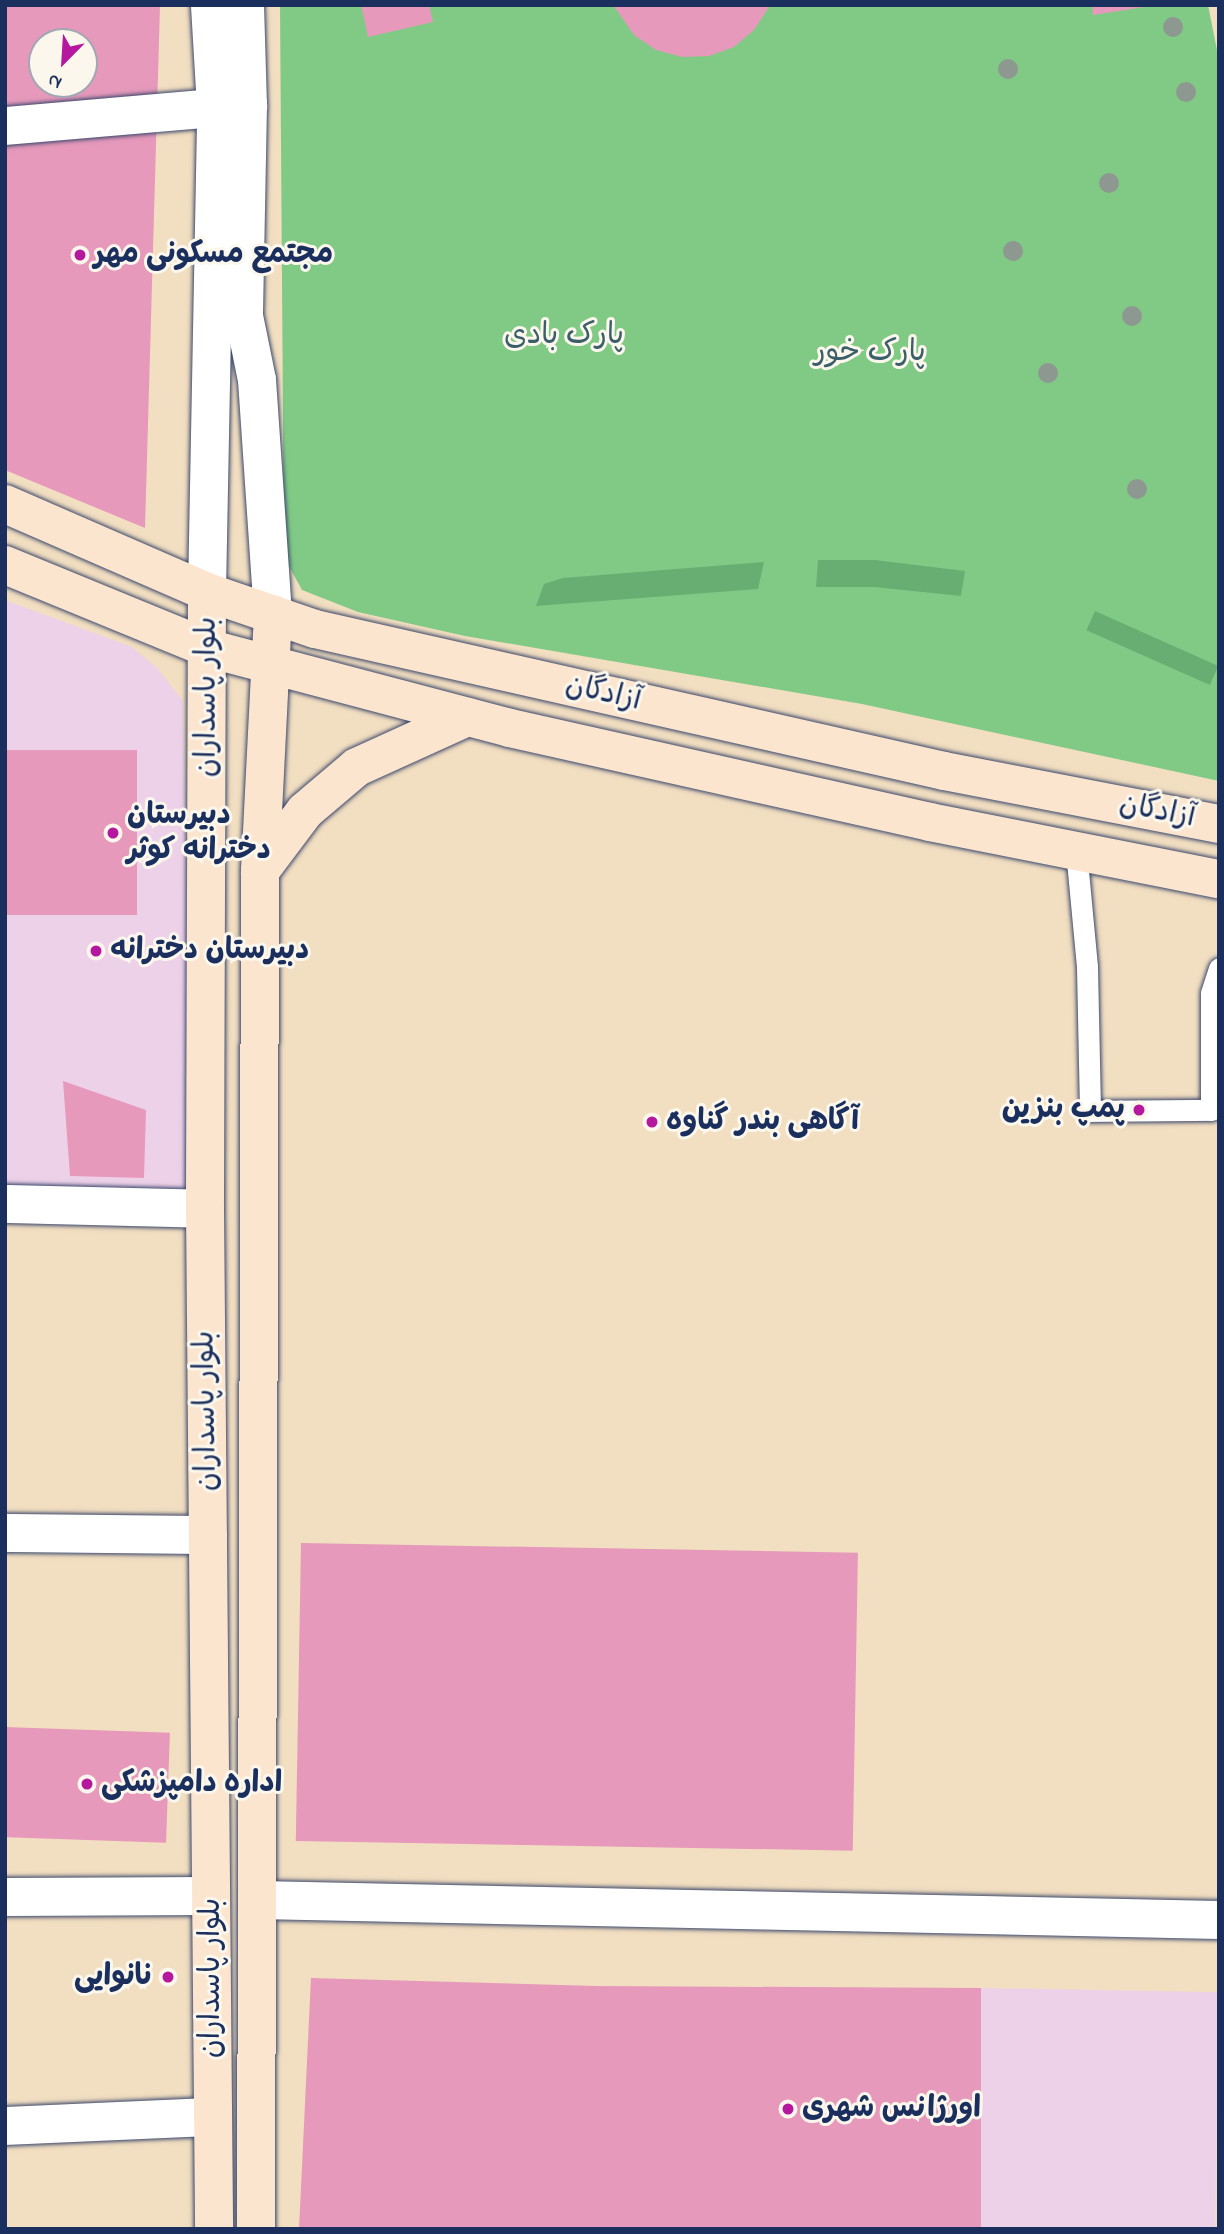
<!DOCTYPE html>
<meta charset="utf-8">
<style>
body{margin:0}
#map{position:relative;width:1224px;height:2234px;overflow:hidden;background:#f2dec0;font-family:"Indie Flower","Playpen Sans Arabic",sans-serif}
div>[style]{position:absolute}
.built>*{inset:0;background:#edd1e9;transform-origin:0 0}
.green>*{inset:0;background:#81ca86}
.forest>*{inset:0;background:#68ae73;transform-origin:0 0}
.building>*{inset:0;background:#e699bb;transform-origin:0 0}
.roads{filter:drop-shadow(0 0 2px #3b496d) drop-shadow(0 0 2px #3b496d)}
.service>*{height:21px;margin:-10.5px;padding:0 10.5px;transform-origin:10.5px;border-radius:10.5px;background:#fff}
.minor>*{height:38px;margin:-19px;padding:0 19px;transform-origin:19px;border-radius:19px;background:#fff}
.tertiary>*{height:38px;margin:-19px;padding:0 19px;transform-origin:19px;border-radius:19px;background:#fff}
.secondary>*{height:38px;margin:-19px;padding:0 19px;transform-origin:19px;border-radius:19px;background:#fce5cf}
.trees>*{width:20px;height:20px;margin:-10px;border-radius:50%;background:#8d9891}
.dots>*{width:19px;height:19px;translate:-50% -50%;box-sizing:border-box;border:4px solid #fbf7ec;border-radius:50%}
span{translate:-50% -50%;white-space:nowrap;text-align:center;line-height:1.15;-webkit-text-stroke:6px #fbf7ec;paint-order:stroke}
.poi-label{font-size:30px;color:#1b2f5e;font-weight:700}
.left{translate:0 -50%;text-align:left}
.right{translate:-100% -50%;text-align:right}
.park-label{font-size:30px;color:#3a5e6a}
.street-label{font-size:30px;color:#1b2f5e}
.frame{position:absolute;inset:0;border:7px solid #1b2f5e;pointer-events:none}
.north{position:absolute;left:28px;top:28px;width:70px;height:70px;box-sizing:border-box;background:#fbf7ec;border:2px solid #a1a7b3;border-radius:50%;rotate:204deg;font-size:19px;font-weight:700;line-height:28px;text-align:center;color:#1b2f5e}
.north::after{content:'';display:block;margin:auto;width:24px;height:32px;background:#b5179e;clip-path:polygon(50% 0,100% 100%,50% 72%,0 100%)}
</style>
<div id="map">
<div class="built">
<div style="clip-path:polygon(5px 600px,132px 647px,157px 668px,183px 701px,191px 1208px,5px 1201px)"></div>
<div style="left:981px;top:1988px;width:238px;height:241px;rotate:1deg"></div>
</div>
<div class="green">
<div style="clip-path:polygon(280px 5px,1208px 5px,1219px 60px,1219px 781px,862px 704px,465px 636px,358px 612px,302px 590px,284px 557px)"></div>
</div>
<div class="forest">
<div style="clip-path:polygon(818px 560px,875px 560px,965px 571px,961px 596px,874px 587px,816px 587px)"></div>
<div style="clip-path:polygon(764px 562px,758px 589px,536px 606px,544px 584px,563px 578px)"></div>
<div style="left:1095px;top:611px;width:135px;height:21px;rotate:24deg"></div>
</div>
<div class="building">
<div style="clip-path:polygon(evenodd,5px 5px,160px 5px,145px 528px,5px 470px,5px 5px,42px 42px,84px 42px,84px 84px,42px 84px,42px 42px)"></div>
<div style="clip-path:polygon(361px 5px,429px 5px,433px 22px,368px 37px)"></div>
<div style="clip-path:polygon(613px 5px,770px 5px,754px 30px,734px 47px,709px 56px,682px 57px,656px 50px,634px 35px)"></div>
<div style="clip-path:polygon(1092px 5px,1144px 5px,1144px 7px,1093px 15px)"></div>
<div style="left:5px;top:750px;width:132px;height:165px"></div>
<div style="clip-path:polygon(63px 1081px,146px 1110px,144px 1178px,70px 1176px)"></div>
<div style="left:301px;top:1543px;width:557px;height:298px;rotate:1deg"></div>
<div style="left:5px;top:1727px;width:165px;height:110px;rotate:2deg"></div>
<div style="clip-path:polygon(311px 1978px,595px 1986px,981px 1988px,981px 2229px,299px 2229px)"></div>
</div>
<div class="roads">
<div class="service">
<div style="left:1076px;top:850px;width:118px;rotate:84.6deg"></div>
<div style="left:1087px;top:967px;width:144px;rotate:88.8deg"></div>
<div style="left:1090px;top:1111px;width:121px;rotate:-0.5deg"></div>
<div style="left:1211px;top:1110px;width:117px;rotate:-90deg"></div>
<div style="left:1211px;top:993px;width:26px;rotate:-72deg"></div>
</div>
<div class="minor">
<div style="left:5px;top:126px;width:244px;rotate:-4.9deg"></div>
<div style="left:5px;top:1204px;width:200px;rotate:1.4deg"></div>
<div style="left:5px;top:1533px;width:203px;rotate:0.6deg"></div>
<div style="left:258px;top:1900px;width:961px;rotate:1.19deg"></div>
<div style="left:5px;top:2126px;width:208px;rotate:-2.5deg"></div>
</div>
<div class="tertiary">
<div style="left:245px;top:5px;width:100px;rotate:88.3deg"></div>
<div style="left:248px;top:105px;width:211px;rotate:91.1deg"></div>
<div style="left:244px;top:316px;width:65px;rotate:78.5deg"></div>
<div style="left:257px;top:380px;width:235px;rotate:86.1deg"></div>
<div style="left:207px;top:592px;width:485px;rotate:-88.9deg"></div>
<div style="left:216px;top:107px;width:102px;rotate:-93.4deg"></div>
<div style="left:5px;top:1897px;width:206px;rotate:-0.3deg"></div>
</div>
<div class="secondary">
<div style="left:5px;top:504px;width:220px;rotate:23.5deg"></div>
<div style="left:207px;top:592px;width:114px;rotate:18.9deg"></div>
<div style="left:315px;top:629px;width:645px;rotate:12.72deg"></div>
<div style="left:944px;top:771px;width:280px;rotate:10.9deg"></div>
<div style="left:5px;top:565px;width:218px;rotate:22.3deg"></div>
<div style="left:207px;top:648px;width:313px;rotate:14.8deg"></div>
<div style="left:510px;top:728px;width:430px;rotate:12.6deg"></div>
<div style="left:930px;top:822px;width:295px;rotate:11.2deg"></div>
<div style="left:207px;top:592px;width:617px;rotate:90.19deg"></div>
<div style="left:205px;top:1209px;width:1020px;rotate:89.49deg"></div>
<div style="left:260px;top:871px;width:75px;rotate:-53.1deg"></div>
<div style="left:305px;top:811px;width:68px;rotate:-40.2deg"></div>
<div style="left:357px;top:767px;width:121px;rotate:-24.4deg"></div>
<div style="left:256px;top:2229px;width:1358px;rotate:-89.83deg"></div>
<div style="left:260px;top:871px;width:257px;rotate:-87.1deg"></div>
</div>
</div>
<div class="trees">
<div style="left:1173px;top:27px"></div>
<div style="left:1008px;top:69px"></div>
<div style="left:1186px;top:92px"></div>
<div style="left:1109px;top:183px"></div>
<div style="left:1013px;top:251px"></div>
<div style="left:1132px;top:316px"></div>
<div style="left:1048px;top:373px"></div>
<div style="left:1137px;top:489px"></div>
</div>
<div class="dots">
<div style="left:80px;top:255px;background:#b5179e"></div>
<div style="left:113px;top:833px;background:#b5179e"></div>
<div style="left:96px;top:951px;background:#b5179e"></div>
<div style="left:1139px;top:1110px;background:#b5179e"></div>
<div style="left:652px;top:1122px;background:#b5179e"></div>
<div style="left:87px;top:1784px;background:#b5179e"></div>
<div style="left:168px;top:1977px;background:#b5179e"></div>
<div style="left:788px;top:2109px;background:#b5179e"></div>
</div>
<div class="poi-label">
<span class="left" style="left:94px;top:255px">مجتمع مسکونی مهر</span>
<span class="left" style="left:127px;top:833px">دبیرستان<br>دخترانه کوثر</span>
<span class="left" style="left:110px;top:951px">دبیرستان دخترانه</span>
<span class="right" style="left:1125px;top:1110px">پمپ بنزین</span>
<span class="left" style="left:666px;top:1122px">آگاهی بندر گناوه</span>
<span class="left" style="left:101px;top:1784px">اداره دامپزشکی</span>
<span class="right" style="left:154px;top:1977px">نانوایی</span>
<span class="left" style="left:802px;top:2109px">اورژانس شهری</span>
</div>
<div class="park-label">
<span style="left:564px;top:336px">پارک بادی</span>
<span style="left:870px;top:353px">پارک خور</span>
</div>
<div class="street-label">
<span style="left:603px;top:694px;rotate:13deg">آزادگان</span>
<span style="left:208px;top:697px;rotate:-90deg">بلوار پاسداران</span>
<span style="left:1157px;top:812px;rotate:11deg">آزادگان</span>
<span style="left:207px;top:1411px;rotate:-91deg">بلوار پاسداران</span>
<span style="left:212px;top:1978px;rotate:-90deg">بلوار پاسداران</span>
</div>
<div class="frame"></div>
<div class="north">N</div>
</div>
